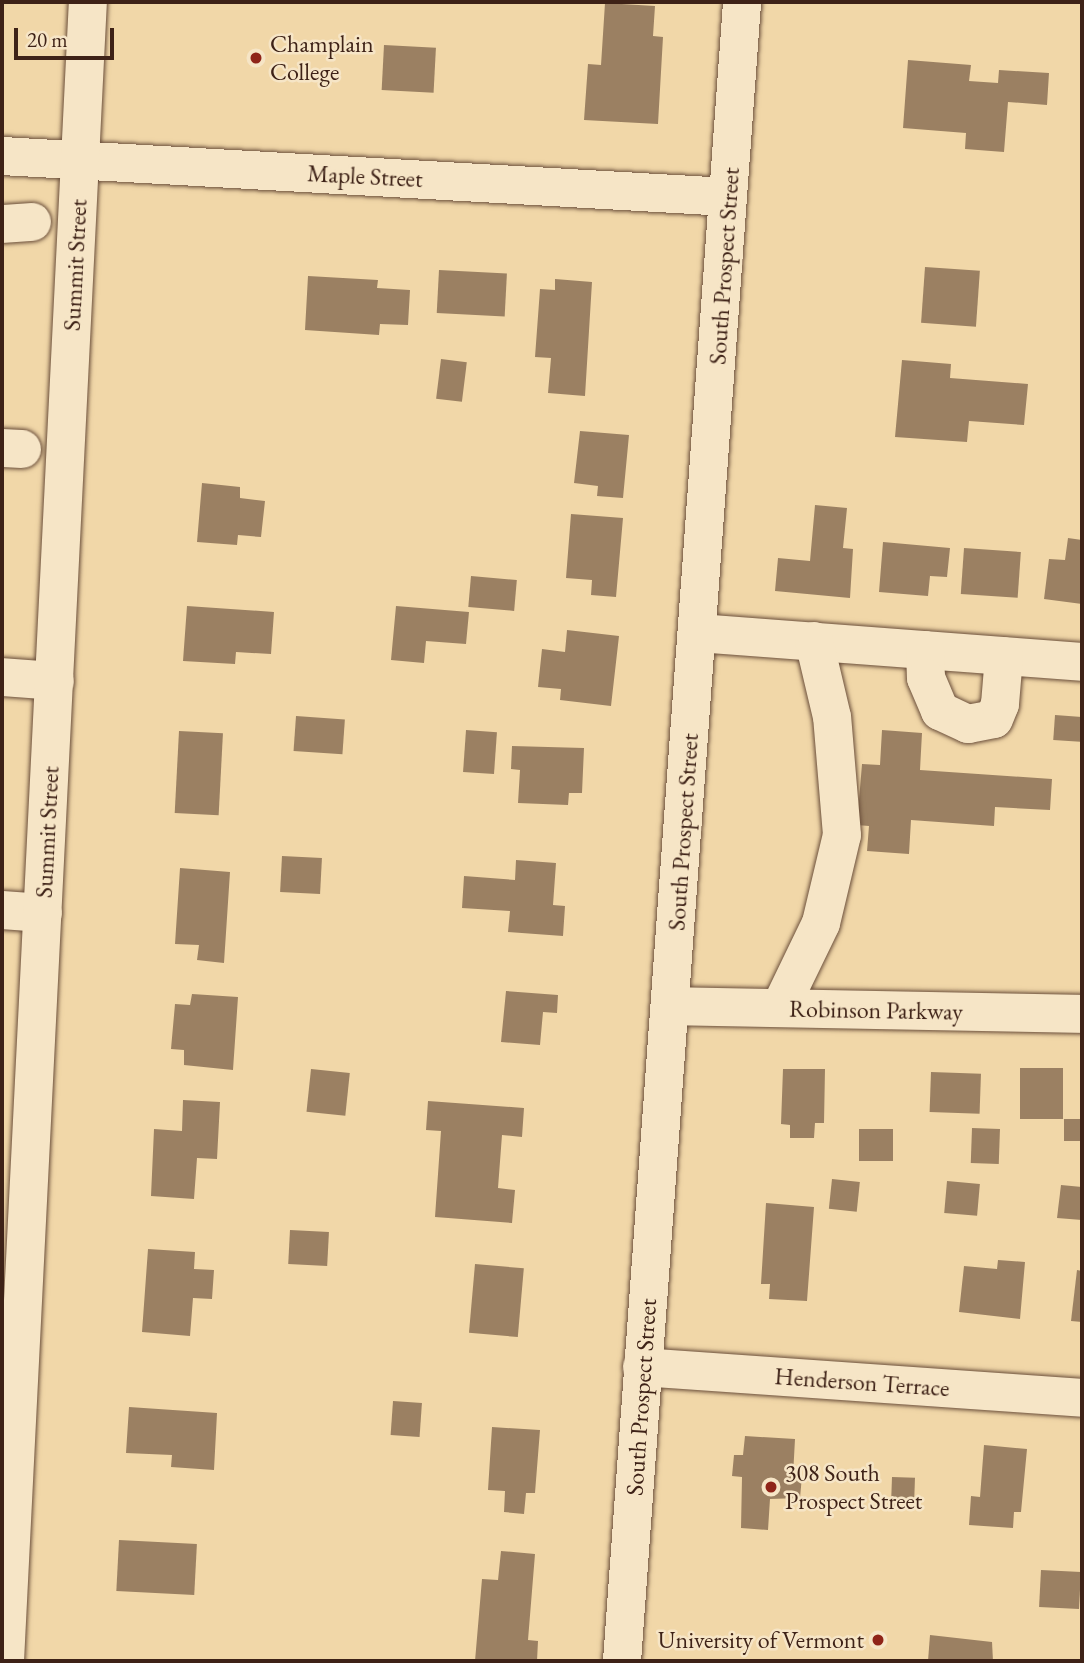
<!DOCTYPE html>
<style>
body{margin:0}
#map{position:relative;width:1084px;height:1663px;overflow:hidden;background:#f1d7a8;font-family:"EB Garamond",serif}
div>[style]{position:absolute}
.building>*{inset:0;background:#9b8062;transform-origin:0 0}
.roads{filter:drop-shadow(0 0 2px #6b4f3b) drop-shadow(0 0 2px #6b4f3b)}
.minor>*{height:38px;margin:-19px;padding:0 19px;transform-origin:19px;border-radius:19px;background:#f6e5c6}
.dots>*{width:19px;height:19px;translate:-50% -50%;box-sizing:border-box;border:4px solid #f6e5c6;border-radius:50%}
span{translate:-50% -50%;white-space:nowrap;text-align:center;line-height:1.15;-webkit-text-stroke:5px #f6e5c6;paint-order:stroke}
.poi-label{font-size:24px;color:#3e2217}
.left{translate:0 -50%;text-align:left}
.right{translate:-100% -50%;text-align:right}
.street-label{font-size:24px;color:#3e2217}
.frame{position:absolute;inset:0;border:4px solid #3e2217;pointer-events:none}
.scale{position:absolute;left:14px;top:28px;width:100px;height:32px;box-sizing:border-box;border:4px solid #3e2217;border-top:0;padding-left:9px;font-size:21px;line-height:24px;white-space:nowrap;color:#3e2217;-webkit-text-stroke:5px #f6e5c6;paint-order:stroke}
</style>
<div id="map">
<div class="building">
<div style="clip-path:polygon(605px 3px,655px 6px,653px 36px,663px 37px,658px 124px,584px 120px,588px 64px,601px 65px)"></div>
<div style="left:384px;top:45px;width:52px;height:45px;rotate:3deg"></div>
<div style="clip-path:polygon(908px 60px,971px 65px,969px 81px,998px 83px,999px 70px,1049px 73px,1047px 105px,1008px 102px,1004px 152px,965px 149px,966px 133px,903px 128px)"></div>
<div style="left:925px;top:267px;width:55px;height:56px;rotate:4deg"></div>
<div style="left:439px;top:270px;width:68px;height:43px;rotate:3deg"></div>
<div style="clip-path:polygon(308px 276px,378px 280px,377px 288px,410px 290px,408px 325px,380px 324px,379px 335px,305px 330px)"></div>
<div style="clip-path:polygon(555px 279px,592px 282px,585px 396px,548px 393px,551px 358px,535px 357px,540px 289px,555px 290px)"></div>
<div style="left:441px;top:359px;width:26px;height:40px;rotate:7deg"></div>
<div style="clip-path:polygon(902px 360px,951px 364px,950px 378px,1028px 384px,1024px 425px,969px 421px,967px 442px,895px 437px)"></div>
<div style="clip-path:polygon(580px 431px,629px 435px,623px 498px,597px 496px,598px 486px,574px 483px)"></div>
<div style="clip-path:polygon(202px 483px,240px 487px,240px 498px,265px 501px,261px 537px,238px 535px,237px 545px,197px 542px)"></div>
<div style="clip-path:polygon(815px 505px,847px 508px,843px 548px,853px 549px,850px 598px,775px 591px,778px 558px,810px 561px)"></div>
<div style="clip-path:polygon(571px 514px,623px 518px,616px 597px,591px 595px,592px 580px,566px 578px)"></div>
<div style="clip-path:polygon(1068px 538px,1082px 540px,1082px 604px,1044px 599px,1049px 559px,1065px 560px)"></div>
<div style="clip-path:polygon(883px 542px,950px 548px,947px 577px,930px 576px,928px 596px,879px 592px)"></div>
<div style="left:964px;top:548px;width:57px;height:46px;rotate:4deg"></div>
<div style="left:471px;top:576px;width:46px;height:31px;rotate:5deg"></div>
<div style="clip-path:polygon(187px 606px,274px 612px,271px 654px,236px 652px,235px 664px,183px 661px)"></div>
<div style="clip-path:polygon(396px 606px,469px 612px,466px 644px,426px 641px,424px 663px,391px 660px)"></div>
<div style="clip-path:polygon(567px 630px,619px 636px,611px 706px,560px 700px,561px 689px,538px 687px,542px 649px,565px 652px)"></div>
<div style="left:1055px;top:715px;width:27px;height:25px;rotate:4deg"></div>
<div style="left:296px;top:716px;width:49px;height:35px;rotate:4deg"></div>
<div style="left:466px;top:730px;width:31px;height:42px;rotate:4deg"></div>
<div style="clip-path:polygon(882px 730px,922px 733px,920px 770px,1052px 779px,1050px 810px,995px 807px,994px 826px,911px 820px,909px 854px,867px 851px,869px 826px,857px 825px,862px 764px,880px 765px)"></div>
<div style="left:179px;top:731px;width:44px;height:82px;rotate:3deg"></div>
<div style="clip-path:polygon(512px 746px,584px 748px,582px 793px,569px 793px,568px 805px,518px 803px,520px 770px,511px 769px)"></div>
<div style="left:282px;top:856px;width:40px;height:36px;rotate:3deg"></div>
<div style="clip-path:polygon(516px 860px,556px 863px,553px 905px,565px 906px,563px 936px,508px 932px,510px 911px,462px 908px,464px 876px,515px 880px)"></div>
<div style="clip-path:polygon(180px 868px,230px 872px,224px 963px,197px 960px,199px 945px,175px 944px)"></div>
<div style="clip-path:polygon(506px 991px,558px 995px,557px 1013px,543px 1012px,540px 1045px,501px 1042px)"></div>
<div style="clip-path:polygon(192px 994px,238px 997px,233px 1070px,184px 1065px,184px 1050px,171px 1049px,175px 1004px,190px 1005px)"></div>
<div style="left:1020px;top:1068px;width:43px;height:51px"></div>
<div style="left:311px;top:1069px;width:39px;height:43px;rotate:6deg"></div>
<div style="clip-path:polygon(783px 1069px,825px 1069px,824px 1123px,815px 1123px,814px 1138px,790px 1138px,790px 1125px,781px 1124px)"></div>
<div style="left:931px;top:1072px;width:50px;height:40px;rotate:2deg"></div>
<div style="clip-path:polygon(183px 1100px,220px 1102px,217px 1159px,197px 1158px,194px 1199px,151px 1196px,154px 1129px,182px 1131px)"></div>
<div style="clip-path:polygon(428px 1101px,524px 1108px,522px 1137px,502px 1135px,498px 1188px,515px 1190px,512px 1223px,435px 1217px,441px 1131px,426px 1130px)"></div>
<div style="left:1064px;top:1119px;width:18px;height:22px"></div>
<div style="left:972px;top:1128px;width:28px;height:35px;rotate:2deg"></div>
<div style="left:859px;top:1129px;width:34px;height:32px"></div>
<div style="left:832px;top:1179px;width:28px;height:30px;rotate:6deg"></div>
<div style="left:947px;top:1181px;width:33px;height:32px;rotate:5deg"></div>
<div style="clip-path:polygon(1061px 1185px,1082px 1187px,1082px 1220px,1057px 1218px)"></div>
<div style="clip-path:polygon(766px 1203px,814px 1207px,807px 1301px,769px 1299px,770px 1284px,761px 1284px)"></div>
<div style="left:290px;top:1230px;width:39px;height:34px;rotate:3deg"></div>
<div style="clip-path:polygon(148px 1249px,195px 1252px,194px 1269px,214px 1270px,212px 1299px,193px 1298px,190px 1336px,142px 1332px)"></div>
<div style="clip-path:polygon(998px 1260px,1025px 1262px,1020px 1319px,959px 1312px,964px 1266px,997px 1269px)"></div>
<div style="left:475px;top:1264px;width:49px;height:69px;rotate:5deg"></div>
<div style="clip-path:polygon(1077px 1270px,1082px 1271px,1082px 1322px,1071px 1321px)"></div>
<div style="left:393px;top:1401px;width:29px;height:34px;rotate:4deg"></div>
<div style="clip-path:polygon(129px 1407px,217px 1413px,214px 1470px,171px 1467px,172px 1455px,126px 1453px)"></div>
<div style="clip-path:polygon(492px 1427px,540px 1430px,535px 1493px,526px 1493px,524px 1514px,504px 1512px,505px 1491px,488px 1490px)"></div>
<div style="clip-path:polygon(745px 1436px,795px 1439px,793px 1476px,802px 1476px,800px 1498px,770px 1499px,768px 1530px,741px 1528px,742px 1477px,732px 1476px,734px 1455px,743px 1455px)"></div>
<div style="clip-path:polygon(984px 1445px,1027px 1449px,1021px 1512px,1014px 1512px,1013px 1528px,969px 1525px,971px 1496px,980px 1497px)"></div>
<div style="left:892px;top:1477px;width:23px;height:31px;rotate:2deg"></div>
<div style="left:119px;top:1540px;width:78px;height:51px;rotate:3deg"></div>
<div style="clip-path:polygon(501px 1551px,535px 1554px,528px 1640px,538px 1641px,537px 1661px,475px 1661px,482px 1579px,498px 1580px)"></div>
<div style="left:1041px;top:1570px;width:40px;height:37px;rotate:3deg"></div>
<div style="clip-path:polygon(930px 1635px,992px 1642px,993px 1661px,928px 1661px)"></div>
</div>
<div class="roads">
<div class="minor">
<div style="left:2px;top:156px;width:727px;rotate:3.23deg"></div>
<div style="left:2px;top:224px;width:30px;rotate:-4deg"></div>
<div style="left:2px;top:448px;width:20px;rotate:3deg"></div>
<div style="left:698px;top:633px;width:385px;rotate:4.3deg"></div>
<div style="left:925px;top:650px;width:28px;rotate:88deg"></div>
<div style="left:926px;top:678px;width:36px;rotate:67deg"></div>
<div style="left:940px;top:711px;width:31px;rotate:25deg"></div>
<div style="left:968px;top:724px;width:26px;rotate:-11deg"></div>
<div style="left:994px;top:719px;width:16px;rotate:-68deg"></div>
<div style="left:1000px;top:704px;width:48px;rotate:-85.2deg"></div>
<div style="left:2px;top:677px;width:53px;rotate:4.3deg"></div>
<div style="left:2px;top:910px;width:41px;rotate:4.2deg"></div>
<div style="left:670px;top:1006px;width:412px;rotate:1.1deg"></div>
<div style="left:780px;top:1008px;width:94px;rotate:-64.2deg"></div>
<div style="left:821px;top:923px;width:90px;rotate:-76.6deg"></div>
<div style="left:842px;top:835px;width:118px;rotate:-94.8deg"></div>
<div style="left:832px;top:717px;width:78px;rotate:-103.3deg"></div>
<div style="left:642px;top:1367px;width:441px;rotate:4deg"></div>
<div style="left:5px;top:1661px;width:1661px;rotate:-87.14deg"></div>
<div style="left:622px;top:1661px;width:1663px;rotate:-85.86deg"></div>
</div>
</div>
<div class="dots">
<div style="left:256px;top:58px;background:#8f2418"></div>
<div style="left:771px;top:1487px;background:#8f2418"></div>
<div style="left:878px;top:1640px;background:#8f2418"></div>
</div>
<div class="poi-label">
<span class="left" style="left:270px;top:58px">Champlain<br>College</span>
<span class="left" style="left:785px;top:1487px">308 South<br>Prospect Street</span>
<span class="right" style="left:864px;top:1640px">University of Vermont</span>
</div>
<div class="street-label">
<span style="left:365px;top:176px;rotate:3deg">Maple Street</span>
<span style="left:75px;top:265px;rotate:-87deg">Summit Street</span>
<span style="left:724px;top:266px;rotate:-86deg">South Prospect Street</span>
<span style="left:47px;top:832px;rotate:-87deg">Summit Street</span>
<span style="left:683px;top:832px;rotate:-86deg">South Prospect Street</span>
<span style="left:876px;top:1010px;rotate:1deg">Robinson Parkway</span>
<span style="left:862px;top:1382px;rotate:4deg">Henderson Terrace</span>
<span style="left:641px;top:1397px;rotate:-86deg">South Prospect Street</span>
</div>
<div class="frame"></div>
<div class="scale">20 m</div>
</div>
